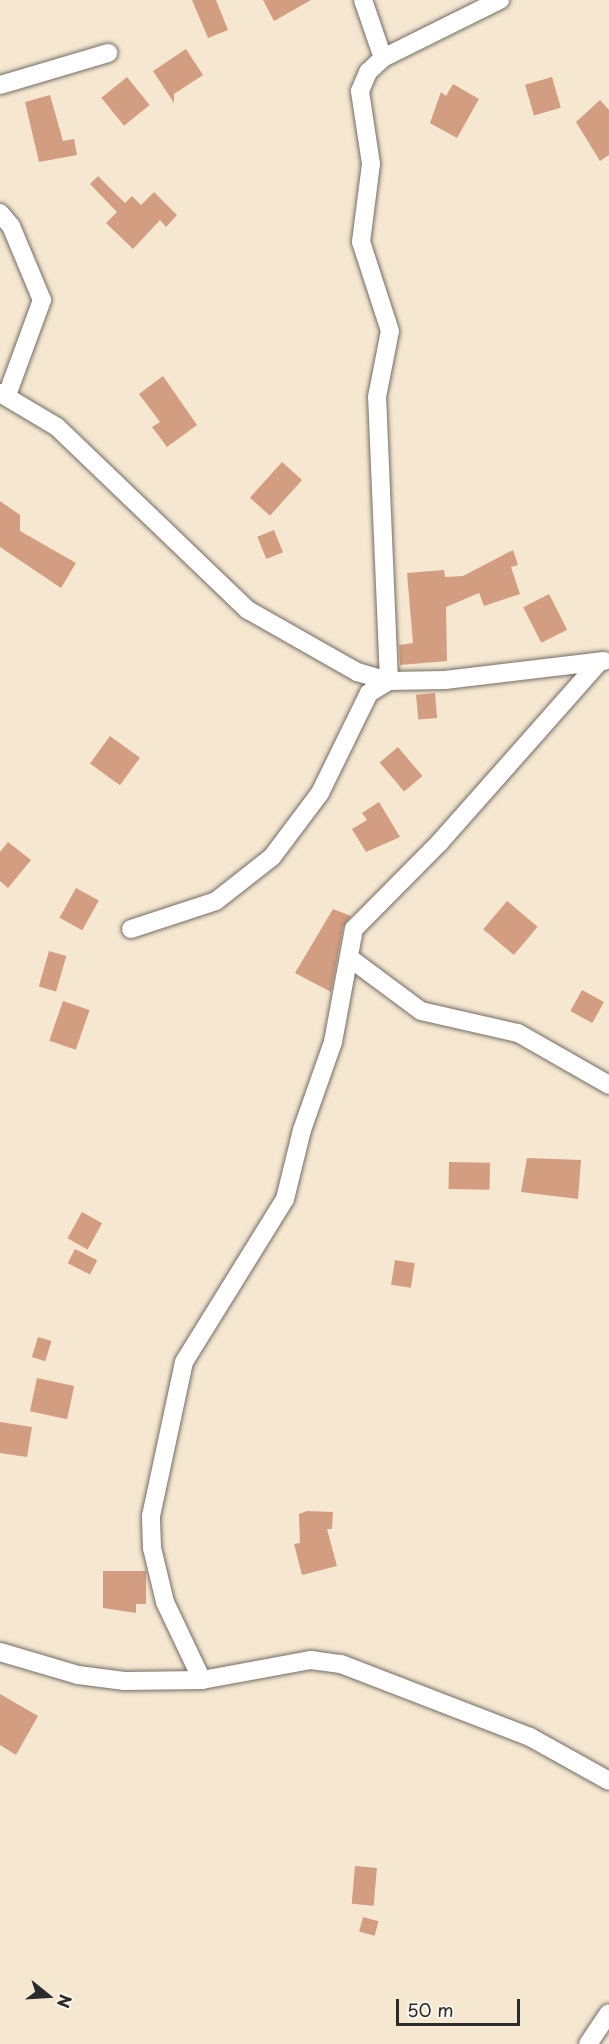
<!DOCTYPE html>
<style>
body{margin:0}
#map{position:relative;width:609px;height:2044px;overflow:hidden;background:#f6e7d1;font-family:"Playpen Sans",sans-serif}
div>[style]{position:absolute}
.building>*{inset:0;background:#d39d81;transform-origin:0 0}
.roads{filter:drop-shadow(0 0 2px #726d65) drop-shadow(0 0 2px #726d65)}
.minor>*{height:18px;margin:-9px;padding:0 9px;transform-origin:9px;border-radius:9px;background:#fff}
span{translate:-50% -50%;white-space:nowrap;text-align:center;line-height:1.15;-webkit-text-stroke:5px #fbf7ec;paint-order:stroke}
.north{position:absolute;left:18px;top:1966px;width:60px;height:60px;-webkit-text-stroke:4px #fbf7ec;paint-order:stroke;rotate:108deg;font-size:16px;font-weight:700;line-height:24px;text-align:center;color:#2b2b2b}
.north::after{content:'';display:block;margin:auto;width:21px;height:27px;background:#2b2b2b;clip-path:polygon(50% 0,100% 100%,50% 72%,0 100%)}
.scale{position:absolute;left:396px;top:1999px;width:124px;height:27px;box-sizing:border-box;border:3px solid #2b2b2b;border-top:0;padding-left:8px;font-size:18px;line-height:21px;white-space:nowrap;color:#2b2b2b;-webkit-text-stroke:4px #fbf7ec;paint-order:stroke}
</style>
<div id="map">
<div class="building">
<div style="clip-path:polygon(192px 0,216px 0,228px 30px,208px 38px)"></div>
<div style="clip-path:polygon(263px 0,311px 0,274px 21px)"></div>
<div style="clip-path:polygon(186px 49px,203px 75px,174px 94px,174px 103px,153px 71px)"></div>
<div style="left:127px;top:77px;width:36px;height:33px;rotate:51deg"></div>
<div style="left:552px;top:77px;width:32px;height:28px;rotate:74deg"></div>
<div style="clip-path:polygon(453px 84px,479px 99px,457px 138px,430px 123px,441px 92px,446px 96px)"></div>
<div style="clip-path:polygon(50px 95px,63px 141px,74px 139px,77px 155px,39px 162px,25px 102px)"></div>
<div style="clip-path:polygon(600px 100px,609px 110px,609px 155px,600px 161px,576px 122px)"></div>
<div style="clip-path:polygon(98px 176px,125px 203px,132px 196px,141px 205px,154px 192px,177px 215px,166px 227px,160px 220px,133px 249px,106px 223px,117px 212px,90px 184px)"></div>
<div style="clip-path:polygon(163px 376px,197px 425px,167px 447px,152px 427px,160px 422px,139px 394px)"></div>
<div style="left:282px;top:462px;width:27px;height:48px;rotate:42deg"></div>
<div style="clip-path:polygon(0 501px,20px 515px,20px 531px,76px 563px,61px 588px,0 547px)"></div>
<div style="left:274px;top:530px;width:24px;height:18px;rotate:68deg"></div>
<div style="clip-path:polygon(513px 550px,518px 565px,511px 567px,520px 594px,484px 606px,479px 593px,446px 607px,447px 661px,400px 665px,399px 645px,413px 643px,407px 573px,444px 570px,445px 577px,463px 576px)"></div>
<div style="left:549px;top:594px;width:40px;height:29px;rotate:63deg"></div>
<div style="left:435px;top:693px;width:25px;height:19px;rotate:85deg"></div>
<div style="left:110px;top:736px;width:37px;height:34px;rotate:36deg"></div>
<div style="left:398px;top:747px;width:38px;height:24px;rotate:50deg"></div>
<div style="clip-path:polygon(379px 802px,400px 837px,366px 852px,352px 829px,367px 820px,362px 813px)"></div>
<div style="clip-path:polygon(8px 842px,31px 860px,8px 888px,0 881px,0 852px)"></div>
<div style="left:76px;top:888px;width:26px;height:34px;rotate:29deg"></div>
<div style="left:507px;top:901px;width:40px;height:37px;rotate:40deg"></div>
<div style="clip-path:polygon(333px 909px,351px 916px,343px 927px,331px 992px,295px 973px)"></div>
<div style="left:49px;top:951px;width:18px;height:37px;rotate:16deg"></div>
<div style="left:582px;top:990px;width:25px;height:24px;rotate:29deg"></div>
<div style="left:63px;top:1001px;width:28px;height:42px;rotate:19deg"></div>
<div style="clip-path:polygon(527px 1158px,581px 1160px,578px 1199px,521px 1192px)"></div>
<div style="left:449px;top:1162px;width:41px;height:27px;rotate:1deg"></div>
<div style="left:82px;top:1212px;width:23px;height:30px;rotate:29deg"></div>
<div style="left:75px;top:1249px;width:25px;height:16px;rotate:27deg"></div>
<div style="left:395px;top:1260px;width:20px;height:25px;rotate:9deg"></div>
<div style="left:38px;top:1337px;width:14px;height:21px;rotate:17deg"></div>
<div style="left:37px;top:1378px;width:38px;height:34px;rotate:12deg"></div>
<div style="clip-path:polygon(0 1422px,32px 1427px,27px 1457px,0 1453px)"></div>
<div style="clip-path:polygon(307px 1511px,333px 1512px,332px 1529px,327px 1529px,337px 1566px,302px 1575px,294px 1544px,300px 1543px,299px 1514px)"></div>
<div style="clip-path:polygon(103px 1571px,146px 1571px,146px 1604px,136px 1604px,136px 1613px,103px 1608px)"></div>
<div style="clip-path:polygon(0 1694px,38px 1716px,16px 1755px,0 1745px)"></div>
<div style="left:355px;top:1866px;width:22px;height:38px;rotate:5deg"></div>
<div style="left:363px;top:1917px;width:16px;height:15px;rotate:15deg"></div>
</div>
<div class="roads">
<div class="minor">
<div style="left:363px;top:0;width:61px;rotate:71deg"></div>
<div style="left:0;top:85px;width:113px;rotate:-16.5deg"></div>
<div style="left:0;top:213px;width:17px;rotate:50deg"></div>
<div style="left:11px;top:226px;width:80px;rotate:67.3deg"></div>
<div style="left:42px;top:300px;width:101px;rotate:110.2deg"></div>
<div style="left:0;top:393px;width:66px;rotate:30.8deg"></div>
<div style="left:57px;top:427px;width:265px;rotate:43.8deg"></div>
<div style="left:248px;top:610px;width:125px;rotate:29.6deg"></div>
<div style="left:357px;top:672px;width:33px;rotate:16deg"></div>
<div style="left:389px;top:681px;width:56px;rotate:-1deg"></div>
<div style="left:445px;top:680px;width:160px;rotate:-6.8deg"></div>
<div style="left:131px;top:929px;width:89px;rotate:-18.2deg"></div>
<div style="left:216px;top:901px;width:71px;rotate:-38.2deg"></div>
<div style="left:272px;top:857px;width:80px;rotate:-53.1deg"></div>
<div style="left:320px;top:793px;width:111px;rotate:-63.9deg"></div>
<div style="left:369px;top:693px;width:23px;rotate:-31deg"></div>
<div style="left:389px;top:681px;width:284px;rotate:-92.4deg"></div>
<div style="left:377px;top:397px;width:67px;rotate:-78.9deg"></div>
<div style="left:390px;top:331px;width:94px;rotate:-108deg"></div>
<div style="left:361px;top:242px;width:79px;rotate:-82.7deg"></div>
<div style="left:371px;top:164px;width:74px;rotate:-98.6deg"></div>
<div style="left:360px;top:91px;width:21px;rotate:-67deg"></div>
<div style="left:368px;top:72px;width:21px;rotate:-43deg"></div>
<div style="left:383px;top:58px;width:131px;rotate:-26.4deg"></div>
<div style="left:351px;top:959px;width:87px;rotate:36.6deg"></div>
<div style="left:421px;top:1011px;width:99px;rotate:12.8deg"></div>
<div style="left:518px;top:1033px;width:105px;rotate:29.7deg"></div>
<div style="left:0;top:1652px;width:81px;rotate:16.4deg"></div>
<div style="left:78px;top:1675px;width:47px;rotate:7.3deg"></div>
<div style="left:125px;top:1681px;width:77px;rotate:-0.7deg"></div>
<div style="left:202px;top:1680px;width:111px;rotate:-10.4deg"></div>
<div style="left:311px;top:1660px;width:30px;rotate:8deg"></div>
<div style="left:341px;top:1664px;width:203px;rotate:21.1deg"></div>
<div style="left:530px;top:1737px;width:90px;rotate:29.1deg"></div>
<div style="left:202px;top:1680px;width:86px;rotate:-115.4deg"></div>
<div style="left:165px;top:1602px;width:56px;rotate:-103.5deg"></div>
<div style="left:152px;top:1548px;width:32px;rotate:-92deg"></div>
<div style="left:151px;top:1516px;width:157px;rotate:-77.9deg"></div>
<div style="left:184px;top:1362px;width:192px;rotate:-58.2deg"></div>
<div style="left:285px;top:1199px;width:71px;rotate:-76.2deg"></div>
<div style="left:302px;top:1130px;width:93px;rotate:-70.6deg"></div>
<div style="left:333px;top:1042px;width:115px;rotate:-79.5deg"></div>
<div style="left:354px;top:929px;width:122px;rotate:-45.3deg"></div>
<div style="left:440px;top:842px;width:240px;rotate:-48.5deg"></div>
<div style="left:588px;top:2044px;width:37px;rotate:-56deg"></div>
</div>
</div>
<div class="north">N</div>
<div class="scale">50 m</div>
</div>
